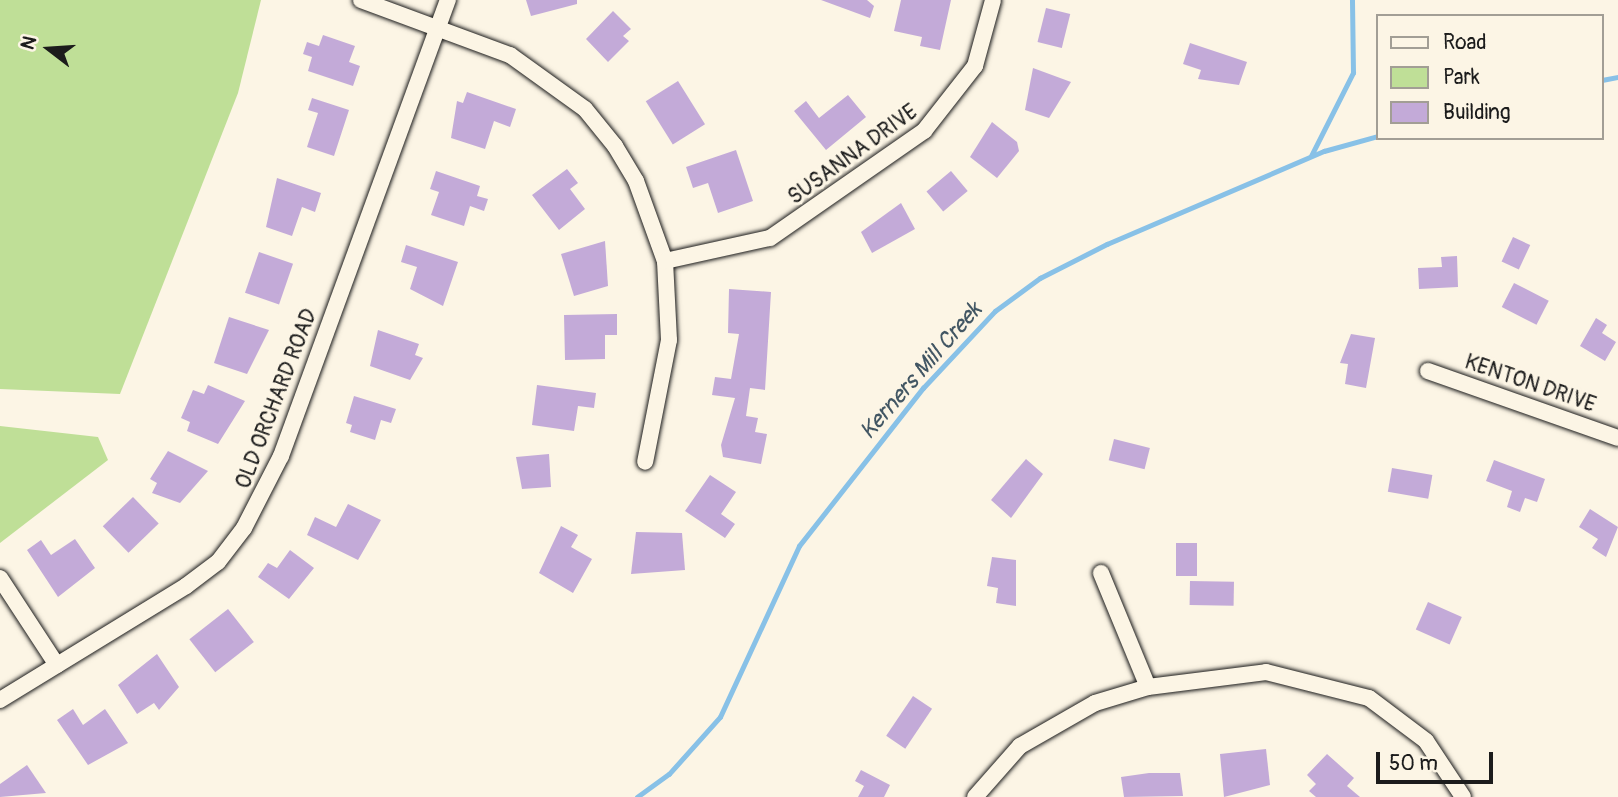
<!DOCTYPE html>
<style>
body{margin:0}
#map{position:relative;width:1618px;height:797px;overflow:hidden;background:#fcf5e5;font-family:Pangolin,sans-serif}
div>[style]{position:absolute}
.green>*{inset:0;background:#bfdf97}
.stream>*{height:4.5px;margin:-2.25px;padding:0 2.25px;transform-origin:2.25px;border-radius:2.25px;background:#88c1e7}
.building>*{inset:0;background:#c3aad8;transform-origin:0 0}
.roads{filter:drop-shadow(0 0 2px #1c1c1c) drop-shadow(0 0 2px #1c1c1c)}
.minor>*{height:16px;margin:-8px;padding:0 8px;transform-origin:8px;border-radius:8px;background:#fcf5e5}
span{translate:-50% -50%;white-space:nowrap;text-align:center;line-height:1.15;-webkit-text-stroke:6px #fcf5e5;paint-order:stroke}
.street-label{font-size:21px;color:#1c1c1c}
.water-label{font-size:23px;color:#425663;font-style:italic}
.legend{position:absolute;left:1376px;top:14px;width:228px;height:126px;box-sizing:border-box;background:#fcf5e5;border:2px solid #a29e95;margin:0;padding:9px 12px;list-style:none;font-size:21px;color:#1c1c1c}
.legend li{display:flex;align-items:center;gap:14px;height:35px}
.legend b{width:35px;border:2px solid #a29e95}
.north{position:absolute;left:14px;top:14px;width:70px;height:70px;-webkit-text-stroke:5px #fcf5e5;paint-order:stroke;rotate:287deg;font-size:19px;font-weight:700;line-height:28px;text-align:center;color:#1c1c1c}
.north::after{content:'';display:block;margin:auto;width:24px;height:32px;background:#1c1c1c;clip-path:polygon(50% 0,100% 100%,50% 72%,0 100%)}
.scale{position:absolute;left:1376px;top:752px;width:117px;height:32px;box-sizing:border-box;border:4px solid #1c1c1c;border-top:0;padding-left:9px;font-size:21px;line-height:24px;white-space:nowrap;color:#1c1c1c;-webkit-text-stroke:5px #fcf5e5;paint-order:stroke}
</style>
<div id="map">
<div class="green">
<div style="clip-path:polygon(0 0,261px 0,238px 93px,120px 394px,0 389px)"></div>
<div style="clip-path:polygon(0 426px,98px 437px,108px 460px,0 543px)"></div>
</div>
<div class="stream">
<div style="left:1602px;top:80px;width:16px;rotate:-11deg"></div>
<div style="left:1311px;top:156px;width:93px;rotate:-63.2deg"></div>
<div style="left:1353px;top:73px;width:73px;rotate:-90.8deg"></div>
<div style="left:637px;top:797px;width:39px;rotate:-36deg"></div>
<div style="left:669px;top:774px;width:76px;rotate:-48.2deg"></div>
<div style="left:720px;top:717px;width:188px;rotate:-65.2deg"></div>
<div style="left:799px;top:546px;width:201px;rotate:-51.9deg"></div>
<div style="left:923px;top:388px;width:105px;rotate:-46.9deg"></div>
<div style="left:995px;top:311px;width:56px;rotate:-36.3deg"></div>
<div style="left:1040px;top:278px;width:75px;rotate:-26.9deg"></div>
<div style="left:1107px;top:244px;width:236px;rotate:-23.2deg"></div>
<div style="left:1324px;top:151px;width:56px;rotate:-15.5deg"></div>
</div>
<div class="building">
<div style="clip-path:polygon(526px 0,577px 0,577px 4px,531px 16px)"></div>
<div style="clip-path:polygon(821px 0,867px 0,874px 6px,870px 18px)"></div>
<div style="clip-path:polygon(901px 0,951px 0,940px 50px,920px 46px,922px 37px,894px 31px)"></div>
<div style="left:1046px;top:8px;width:25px;height:35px;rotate:14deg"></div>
<div style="clip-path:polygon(613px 11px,631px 29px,623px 36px,629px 41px,608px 62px,586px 39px)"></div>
<div style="clip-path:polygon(323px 35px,355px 46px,349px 62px,360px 66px,353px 86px,308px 71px,312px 57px,303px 54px,307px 42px,319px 46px)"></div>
<div style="clip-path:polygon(1190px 43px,1247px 62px,1239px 85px,1198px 79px,1201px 70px,1183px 64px)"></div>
<div style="clip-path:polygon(1033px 68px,1071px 82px,1049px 118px,1025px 110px)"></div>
<div style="left:678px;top:81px;width:51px;height:38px;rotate:58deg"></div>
<div style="clip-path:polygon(467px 92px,516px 109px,510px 127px,494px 121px,485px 149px,451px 138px,457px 101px,463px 103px)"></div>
<div style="clip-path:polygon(848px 95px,866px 117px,826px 150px,794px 111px,806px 101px,819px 118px)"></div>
<div style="clip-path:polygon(312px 98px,349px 110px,334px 156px,307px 147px,318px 113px,308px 110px)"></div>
<div style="clip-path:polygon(992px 122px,1017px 142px,1019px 151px,997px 178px,970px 157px)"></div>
<div style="clip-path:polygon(736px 150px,753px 201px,718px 213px,708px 183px,693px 188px,686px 167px)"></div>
<div style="clip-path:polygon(567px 169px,578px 183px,570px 189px,585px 209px,559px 230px,532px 195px)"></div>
<div style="clip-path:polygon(436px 171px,480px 186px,477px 196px,488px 199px,484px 211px,470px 206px,464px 226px,431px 215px,439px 192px,430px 189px)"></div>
<div style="left:951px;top:171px;width:26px;height:32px;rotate:50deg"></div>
<div style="clip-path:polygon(277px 178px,321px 193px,315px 212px,302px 207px,292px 236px,266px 227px)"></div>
<div style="clip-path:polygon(901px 203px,915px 229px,872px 253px,861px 232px)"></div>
<div style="left:1513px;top:237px;width:19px;height:27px;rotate:25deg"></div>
<div style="clip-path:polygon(605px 241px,608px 286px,574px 296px,561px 254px)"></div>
<div style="clip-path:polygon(406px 245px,458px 262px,443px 306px,410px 289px,417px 267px,401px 262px)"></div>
<div style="left:259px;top:252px;width:36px;height:43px;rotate:19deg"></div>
<div style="clip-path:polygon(1457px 256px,1458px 287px,1419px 289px,1418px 268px,1442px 267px,1441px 257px)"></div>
<div style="left:1514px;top:283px;width:39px;height:27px;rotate:27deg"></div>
<div style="clip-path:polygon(729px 289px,771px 292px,765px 390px,750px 388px,746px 416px,758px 418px,755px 432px,767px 434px,761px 464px,723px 457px,721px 445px,735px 398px,712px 395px,715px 377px,731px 379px,739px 334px,728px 333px)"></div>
<div style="clip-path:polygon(617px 314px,617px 335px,605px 335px,605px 359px,565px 360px,564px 315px)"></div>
<div style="clip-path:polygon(229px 317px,269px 330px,247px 374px,214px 363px)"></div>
<div style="clip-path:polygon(1596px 318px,1607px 325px,1602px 333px,1616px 342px,1605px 361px,1580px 346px)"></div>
<div style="clip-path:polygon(378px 330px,419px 344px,415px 355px,423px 358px,410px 380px,370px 366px)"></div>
<div style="clip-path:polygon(1351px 334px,1375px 338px,1366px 388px,1345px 384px,1348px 364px,1340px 363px)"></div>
<div style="clip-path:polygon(208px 385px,245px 401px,218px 444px,187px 431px,190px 422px,181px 418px,193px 390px,204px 394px)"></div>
<div style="clip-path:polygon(537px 385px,596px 393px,594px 408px,578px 406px,574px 431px,532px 425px)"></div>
<div style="clip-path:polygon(354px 396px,396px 409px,391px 423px,381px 420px,375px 440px,350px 432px,352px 425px,346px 423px)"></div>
<div style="left:1114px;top:439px;width:37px;height:22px;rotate:14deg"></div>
<div style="clip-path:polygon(168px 451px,208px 471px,180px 503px,152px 493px,157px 483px,150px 479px)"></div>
<div style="clip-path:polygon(549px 454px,551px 487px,522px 489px,516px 457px)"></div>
<div style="clip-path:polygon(1026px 459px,1043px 474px,1011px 518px,991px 500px)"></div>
<div style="clip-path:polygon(1494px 460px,1545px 479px,1537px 502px,1525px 498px,1520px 512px,1507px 507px,1512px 491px,1486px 481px)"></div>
<div style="left:1392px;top:468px;width:41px;height:24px;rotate:10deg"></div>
<div style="clip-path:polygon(710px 475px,736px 492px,721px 514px,735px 524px,725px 538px,685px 511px)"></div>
<div style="left:133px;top:497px;width:37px;height:42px;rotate:46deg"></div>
<div style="clip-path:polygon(348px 504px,381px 520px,358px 560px,307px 535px,315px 517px,336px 527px)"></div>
<div style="clip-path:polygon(1590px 509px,1618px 527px,1606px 557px,1592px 548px,1598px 539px,1579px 527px)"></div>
<div style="clip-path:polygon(561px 526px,578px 535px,571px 547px,592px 559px,573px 593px,539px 573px)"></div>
<div style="clip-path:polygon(636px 532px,682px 533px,685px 570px,631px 574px)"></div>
<div style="clip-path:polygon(75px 539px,95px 568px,58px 597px,27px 550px,41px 540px,51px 555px)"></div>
<div style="left:1176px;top:543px;width:21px;height:33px"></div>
<div style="clip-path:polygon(290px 550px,314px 568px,289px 599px,258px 577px,268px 563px,277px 568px)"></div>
<div style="clip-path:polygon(992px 557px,1016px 560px,1016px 606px,996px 603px,998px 588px,987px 586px)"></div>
<div style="left:1190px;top:581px;width:44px;height:24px;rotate:1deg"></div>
<div style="left:1428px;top:602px;width:37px;height:30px;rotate:24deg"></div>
<div style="left:228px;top:609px;width:42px;height:49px;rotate:52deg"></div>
<div style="clip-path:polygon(157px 654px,179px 687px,159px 710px,154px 703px,137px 714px,118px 685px)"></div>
<div style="left:913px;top:696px;width:23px;height:48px;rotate:34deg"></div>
<div style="clip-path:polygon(73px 709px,83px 725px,105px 709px,128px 743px,88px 765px,57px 720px)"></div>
<div style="clip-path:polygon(1266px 749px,1270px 785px,1224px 797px,1220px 754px)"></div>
<div style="clip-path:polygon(1327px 754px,1354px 778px,1347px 786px,1360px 797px,1316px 797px,1309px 791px,1316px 784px,1307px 775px)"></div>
<div style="clip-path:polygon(27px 765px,46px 793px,0 797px,0 784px)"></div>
<div style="clip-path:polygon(861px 770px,890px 785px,884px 797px,858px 797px,864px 786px,855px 781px)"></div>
<div style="clip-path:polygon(1149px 773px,1180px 773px,1183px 796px,1124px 797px,1121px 777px)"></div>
</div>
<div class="roads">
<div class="minor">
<div style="left:361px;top:0;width:159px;rotate:20.3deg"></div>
<div style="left:510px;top:55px;width:92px;rotate:35.8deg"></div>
<div style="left:585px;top:109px;width:48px;rotate:51deg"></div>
<div style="left:615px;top:146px;width:41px;rotate:59deg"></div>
<div style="left:636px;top:181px;width:85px;rotate:70.1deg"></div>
<div style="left:665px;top:261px;width:79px;rotate:87.1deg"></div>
<div style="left:669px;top:340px;width:124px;rotate:101.1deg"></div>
<div style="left:665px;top:261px;width:107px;rotate:-12.4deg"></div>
<div style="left:770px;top:238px;width:188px;rotate:-34.8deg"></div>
<div style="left:924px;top:131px;width:83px;rotate:-51.9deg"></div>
<div style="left:975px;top:66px;width:68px;rotate:-74.7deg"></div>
<div style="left:1428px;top:371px;width:201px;rotate:19.4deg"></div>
<div style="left:1101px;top:573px;width:123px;rotate:67.6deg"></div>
<div style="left:0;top:578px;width:104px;rotate:56.8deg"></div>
<div style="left:0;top:700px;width:218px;rotate:-31.5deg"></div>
<div style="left:186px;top:586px;width:40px;rotate:-37deg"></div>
<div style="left:218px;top:562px;width:43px;rotate:-52.6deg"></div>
<div style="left:244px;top:528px;width:81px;rotate:-62.8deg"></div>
<div style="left:281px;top:456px;width:486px;rotate:-69.9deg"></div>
<div style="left:975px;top:797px;width:68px;rotate:-48.6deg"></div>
<div style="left:1020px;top:746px;width:86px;rotate:-29.8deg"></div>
<div style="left:1095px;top:703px;width:55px;rotate:-16.8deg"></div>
<div style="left:1148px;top:687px;width:119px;rotate:-7.2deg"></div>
<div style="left:1266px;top:672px;width:106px;rotate:14.2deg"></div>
<div style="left:1369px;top:698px;width:71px;rotate:37deg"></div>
<div style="left:1426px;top:741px;width:67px;rotate:56.5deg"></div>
</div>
</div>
<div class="street-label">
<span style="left:853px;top:155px;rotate:-36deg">SUSANNA DRIVE</span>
<span style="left:1530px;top:384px;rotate:19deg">KENTON DRIVE</span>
<span style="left:277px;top:399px;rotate:-69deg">OLD ORCHARD ROAD</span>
</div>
<div class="water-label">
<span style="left:921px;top:371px;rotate:-49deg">Kerners Mill Creek</span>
</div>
<ul class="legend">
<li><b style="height:9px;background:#fcf5e5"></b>Road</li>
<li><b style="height:19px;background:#bfdf97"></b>Park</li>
<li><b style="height:19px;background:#c3aad8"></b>Building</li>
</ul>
<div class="north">N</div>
<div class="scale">50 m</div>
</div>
